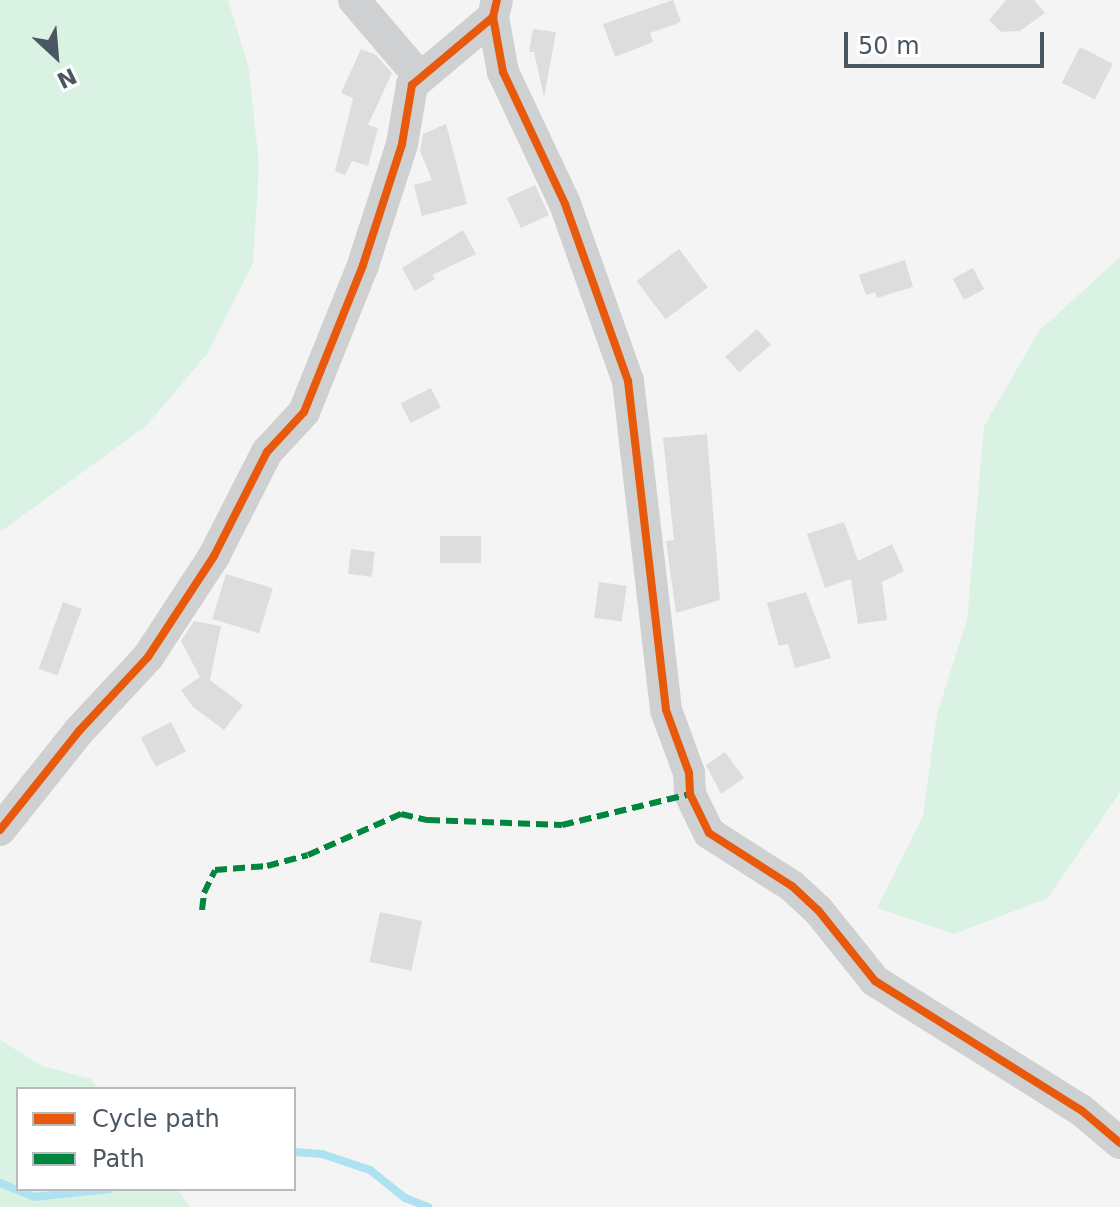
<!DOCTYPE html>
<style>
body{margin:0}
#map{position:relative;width:1120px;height:1207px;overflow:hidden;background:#f4f4f4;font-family:"DejaVu Sans",sans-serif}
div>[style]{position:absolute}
.green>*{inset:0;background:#d9f2e3}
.stream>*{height:8px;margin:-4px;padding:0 4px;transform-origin:4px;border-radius:4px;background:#aee2f0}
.building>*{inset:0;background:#ddddde;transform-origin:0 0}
.minor>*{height:32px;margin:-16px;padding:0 16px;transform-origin:16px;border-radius:16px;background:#ced0d2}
.quiet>*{height:6px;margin-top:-3px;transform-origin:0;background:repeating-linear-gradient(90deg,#00873e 0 12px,transparent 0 18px)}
.cycleway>*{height:8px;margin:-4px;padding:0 4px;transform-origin:4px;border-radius:4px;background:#e8590c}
span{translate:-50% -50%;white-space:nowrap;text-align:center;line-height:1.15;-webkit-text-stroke:6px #fff;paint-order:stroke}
.legend{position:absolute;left:16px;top:1087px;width:280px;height:104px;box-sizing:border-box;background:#fff;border:2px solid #b7bbc0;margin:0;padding:10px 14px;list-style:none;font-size:24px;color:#4a5661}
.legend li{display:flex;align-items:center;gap:16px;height:40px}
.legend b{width:40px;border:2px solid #b7bbc0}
.north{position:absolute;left:16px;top:16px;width:80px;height:80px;-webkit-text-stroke:6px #fff;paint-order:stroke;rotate:154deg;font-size:22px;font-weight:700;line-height:32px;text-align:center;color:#4a5661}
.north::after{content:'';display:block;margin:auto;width:28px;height:36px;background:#4a5661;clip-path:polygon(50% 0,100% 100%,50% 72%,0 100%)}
.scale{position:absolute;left:844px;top:32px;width:200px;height:36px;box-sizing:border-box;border:4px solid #4a5661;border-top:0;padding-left:10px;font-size:24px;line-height:28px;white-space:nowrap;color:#4a5661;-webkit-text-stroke:6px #fff;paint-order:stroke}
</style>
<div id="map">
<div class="green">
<div style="clip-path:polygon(0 0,228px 0,249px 69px,259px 165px,253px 263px,207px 354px,146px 426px,0 532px)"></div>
<div style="clip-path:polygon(1120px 257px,1120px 792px,1048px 898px,954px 934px,877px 908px,923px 816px,937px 714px,967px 620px,984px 426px,1039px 331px)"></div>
<div style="clip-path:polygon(0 1040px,42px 1066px,91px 1079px,99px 1089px,18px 1089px,18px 1189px,177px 1189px,190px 1207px,0 1207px)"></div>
</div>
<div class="stream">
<div style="left:294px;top:1152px;width:28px;rotate:4deg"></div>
<div style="left:322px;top:1154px;width:51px;rotate:18.4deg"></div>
<div style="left:370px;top:1170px;width:45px;rotate:38.7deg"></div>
<div style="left:405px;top:1198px;width:25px;rotate:21deg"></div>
<div style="left:0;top:1183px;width:37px;rotate:22deg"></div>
<div style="left:34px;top:1197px;width:76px;rotate:-6deg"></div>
</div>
<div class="building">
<div style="clip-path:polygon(673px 0,681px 22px,650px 33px,653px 42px,615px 57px,603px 24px)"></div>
<div style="clip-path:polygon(1006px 0,1034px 0,1045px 13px,1020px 31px,1001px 32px,989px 20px)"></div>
<div style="clip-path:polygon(533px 29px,556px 32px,544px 97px,534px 52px,529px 52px)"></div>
<div style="left:1080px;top:47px;width:37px;height:40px;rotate:27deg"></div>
<div style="clip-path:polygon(361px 49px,376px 55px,392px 73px,368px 125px,378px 128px,368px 166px,352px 161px,345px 175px,335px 171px,353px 98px,341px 93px)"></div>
<div style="clip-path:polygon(446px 124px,467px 204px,422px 216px,414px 185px,432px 180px,420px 151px,423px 134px)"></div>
<div style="left:535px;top:185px;width:33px;height:31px;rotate:65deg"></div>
<div style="clip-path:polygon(463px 230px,476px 254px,432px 275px,435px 279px,415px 291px,402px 268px)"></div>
<div style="left:679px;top:249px;width:48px;height:53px;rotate:53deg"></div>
<div style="clip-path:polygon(905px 260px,913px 287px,877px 298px,875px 292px,866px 295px,859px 275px)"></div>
<div style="left:973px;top:268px;width:24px;height:23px;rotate:62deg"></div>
<div style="left:757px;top:329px;width:21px;height:42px;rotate:49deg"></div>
<div style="left:431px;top:388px;width:22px;height:34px;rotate:63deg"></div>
<div style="clip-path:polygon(707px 434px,720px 600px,676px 613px,666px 541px,674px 540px,663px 438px)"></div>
<div style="clip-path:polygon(844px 522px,858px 561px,892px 544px,904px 571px,882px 582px,887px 620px,858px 624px,851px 579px,825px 588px,807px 534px)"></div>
<div style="left:481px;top:536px;width:27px;height:41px;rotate:90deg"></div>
<div style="left:351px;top:549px;width:24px;height:25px;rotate:7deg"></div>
<div style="left:226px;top:574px;width:49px;height:47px;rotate:17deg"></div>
<div style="left:599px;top:582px;width:28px;height:36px;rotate:8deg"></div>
<div style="clip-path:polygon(806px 592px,831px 658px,795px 668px,788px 644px,779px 646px,767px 603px)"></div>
<div style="left:63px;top:602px;width:20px;height:71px;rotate:20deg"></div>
<div style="clip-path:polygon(194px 621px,221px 626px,210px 680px,243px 705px,224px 730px,193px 707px,181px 690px,200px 677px,181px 641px)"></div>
<div style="left:171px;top:722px;width:33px;height:34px;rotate:63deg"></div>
<div style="clip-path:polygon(725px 752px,744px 778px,721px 794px,706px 765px)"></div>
<div style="left:380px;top:912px;width:43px;height:51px;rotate:12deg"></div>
</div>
<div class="minor">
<div style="left:354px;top:0;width:99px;rotate:49.5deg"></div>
<div style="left:493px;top:17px;width:56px;rotate:79.7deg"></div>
<div style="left:503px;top:72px;width:146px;rotate:64.8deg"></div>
<div style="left:565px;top:204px;width:188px;rotate:70.4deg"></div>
<div style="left:628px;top:381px;width:331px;rotate:83.4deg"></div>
<div style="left:666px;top:710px;width:67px;rotate:69.9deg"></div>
<div style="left:689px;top:773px;width:21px;rotate:87deg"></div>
<div style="left:690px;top:794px;width:43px;rotate:64deg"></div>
<div style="left:709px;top:833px;width:98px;rotate:32.6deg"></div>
<div style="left:792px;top:886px;width:35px;rotate:43deg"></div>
<div style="left:818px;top:910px;width:91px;rotate:51.2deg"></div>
<div style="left:875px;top:981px;width:243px;rotate:32.1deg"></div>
<div style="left:1081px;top:1110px;width:51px;rotate:40.2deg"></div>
<div style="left:0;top:830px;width:127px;rotate:-51.4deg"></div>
<div style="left:79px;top:731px;width:101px;rotate:-47deg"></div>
<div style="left:148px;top:657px;width:121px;rotate:-56.8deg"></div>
<div style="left:214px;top:556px;width:117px;rotate:-63deg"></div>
<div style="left:267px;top:452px;width:54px;rotate:-47.2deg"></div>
<div style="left:304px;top:412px;width:158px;rotate:-68.1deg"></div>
<div style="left:363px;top:265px;width:127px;rotate:-72.1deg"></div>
<div style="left:402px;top:144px;width:60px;rotate:-80.4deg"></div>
<div style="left:412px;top:85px;width:106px;rotate:-40deg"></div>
<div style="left:493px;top:17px;width:17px;rotate:-77deg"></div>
</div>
<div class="quiet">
<div style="left:202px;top:910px;width:17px;rotate:-83deg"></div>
<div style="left:204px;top:893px;width:25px;rotate:-64deg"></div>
<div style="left:215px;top:870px;width:52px;rotate:-4.4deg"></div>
<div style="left:267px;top:866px;width:42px;rotate:-15deg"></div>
<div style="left:308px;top:855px;width:102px;rotate:-23.8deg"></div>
<div style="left:401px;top:814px;width:28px;rotate:13deg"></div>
<div style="left:428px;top:820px;width:134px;rotate:2.1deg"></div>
<div style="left:562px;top:825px;width:132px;rotate:-13.6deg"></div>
</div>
<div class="cycleway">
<div style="left:493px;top:17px;width:56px;rotate:79.7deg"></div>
<div style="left:503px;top:72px;width:146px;rotate:64.8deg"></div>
<div style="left:565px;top:204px;width:188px;rotate:70.4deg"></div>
<div style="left:628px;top:381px;width:331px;rotate:83.4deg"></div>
<div style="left:666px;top:710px;width:67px;rotate:69.9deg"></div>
<div style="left:689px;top:773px;width:21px;rotate:87deg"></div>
<div style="left:690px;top:794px;width:43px;rotate:64deg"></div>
<div style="left:709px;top:833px;width:98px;rotate:32.6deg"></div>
<div style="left:792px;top:886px;width:35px;rotate:43deg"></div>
<div style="left:818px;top:910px;width:91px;rotate:51.2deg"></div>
<div style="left:875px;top:981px;width:243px;rotate:32.1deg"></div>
<div style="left:1081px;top:1110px;width:51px;rotate:40.2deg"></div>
<div style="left:0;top:830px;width:127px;rotate:-51.4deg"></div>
<div style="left:79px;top:731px;width:101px;rotate:-47deg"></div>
<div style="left:148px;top:657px;width:121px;rotate:-56.8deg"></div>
<div style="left:214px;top:556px;width:117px;rotate:-63deg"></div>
<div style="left:267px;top:452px;width:54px;rotate:-47.2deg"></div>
<div style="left:304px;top:412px;width:158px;rotate:-68.1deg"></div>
<div style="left:363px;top:265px;width:127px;rotate:-72.1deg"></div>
<div style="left:402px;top:144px;width:60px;rotate:-80.4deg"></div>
<div style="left:412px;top:85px;width:106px;rotate:-40deg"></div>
<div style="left:493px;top:17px;width:17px;rotate:-77deg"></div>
</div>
<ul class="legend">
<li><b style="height:10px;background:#e8590c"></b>Cycle path</li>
<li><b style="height:10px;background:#00873e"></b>Path</li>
</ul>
<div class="north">N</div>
<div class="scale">50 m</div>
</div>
